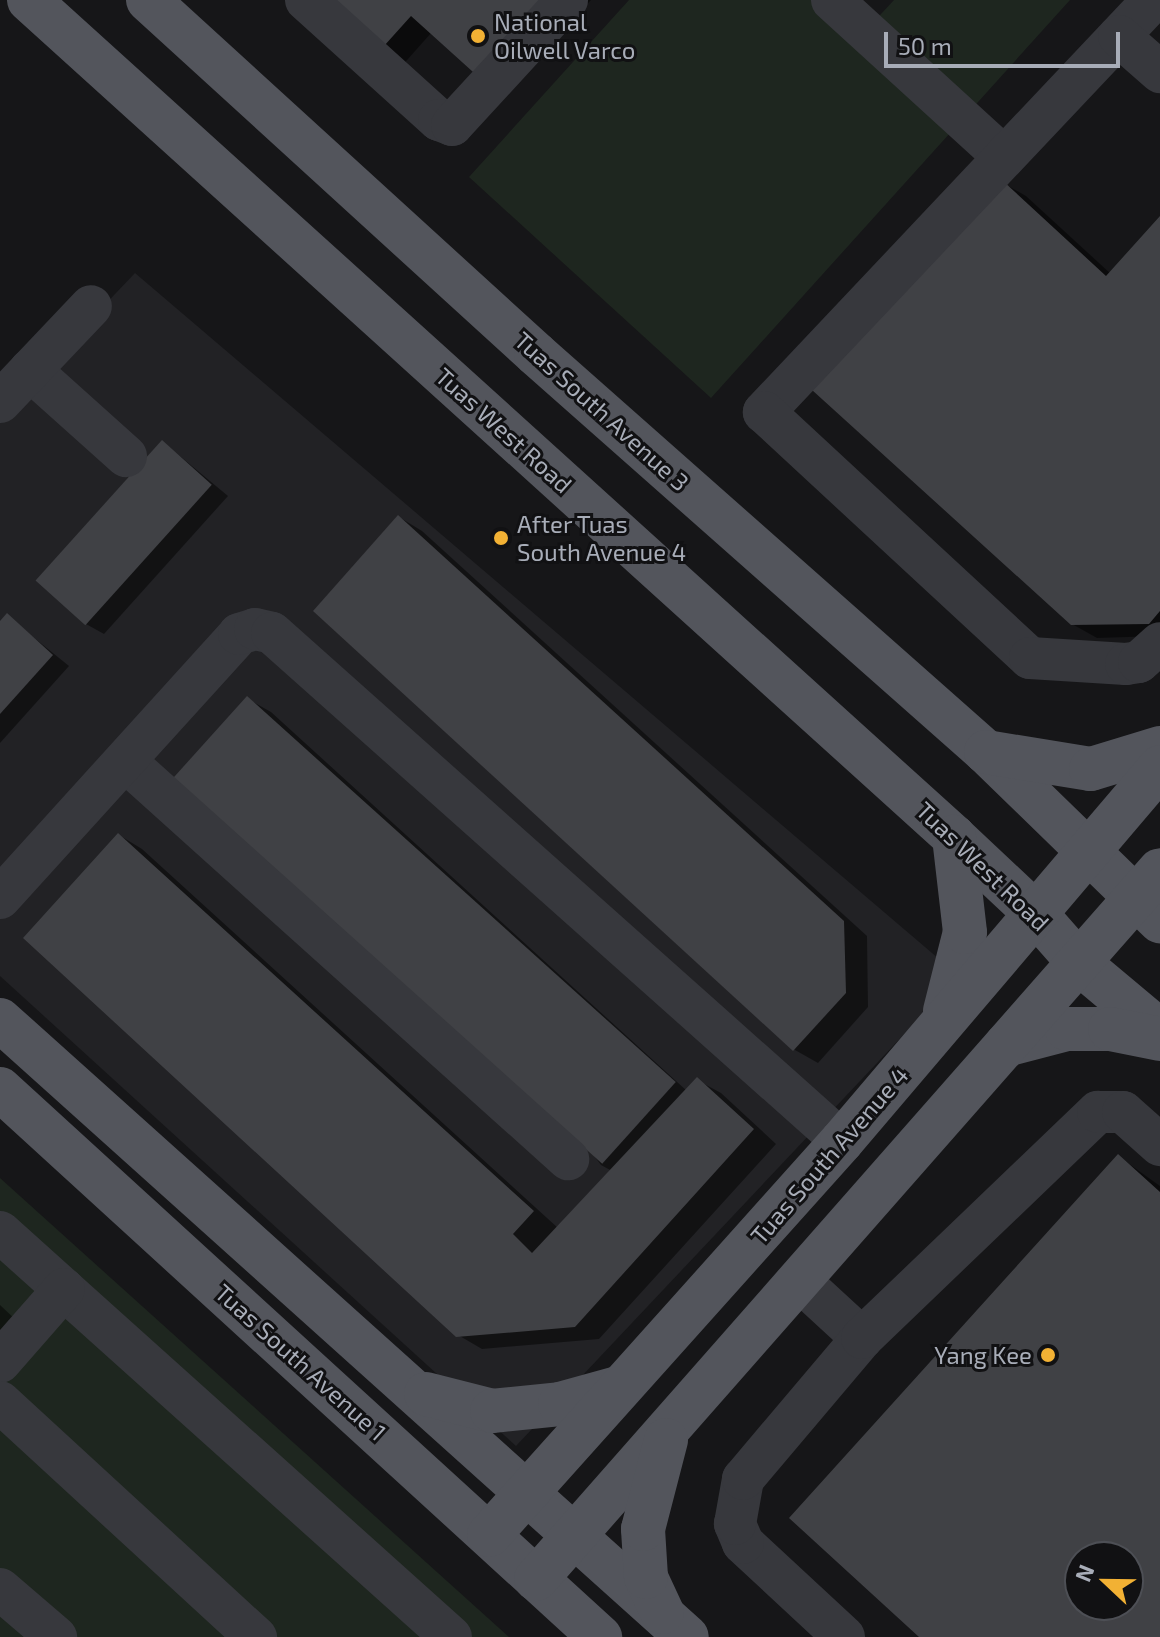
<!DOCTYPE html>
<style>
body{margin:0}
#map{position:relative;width:1160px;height:1637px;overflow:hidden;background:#161618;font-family:"Exo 2",sans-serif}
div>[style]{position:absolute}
.built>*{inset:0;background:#222225}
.green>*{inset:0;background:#1e261f}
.shadow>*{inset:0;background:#0007}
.building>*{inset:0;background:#404145;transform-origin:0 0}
.minor>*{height:42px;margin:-21px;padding:0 21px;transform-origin:21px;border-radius:21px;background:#37383d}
.major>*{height:44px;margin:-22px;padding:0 22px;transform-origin:22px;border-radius:22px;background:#53555c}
.dots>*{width:22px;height:22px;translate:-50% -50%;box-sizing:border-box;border:4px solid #111113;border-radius:50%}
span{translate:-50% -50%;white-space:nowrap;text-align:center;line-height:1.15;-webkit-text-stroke:6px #111113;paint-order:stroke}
.poi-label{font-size:24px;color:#a8adb8}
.left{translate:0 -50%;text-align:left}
.right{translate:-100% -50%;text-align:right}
.street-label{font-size:24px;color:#a8adb8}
.north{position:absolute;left:1064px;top:1541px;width:80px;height:80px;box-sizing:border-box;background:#111113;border:2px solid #4d4f55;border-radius:50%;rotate:292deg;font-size:22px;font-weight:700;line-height:32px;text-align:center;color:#a8adb8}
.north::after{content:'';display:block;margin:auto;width:28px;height:36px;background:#f2b134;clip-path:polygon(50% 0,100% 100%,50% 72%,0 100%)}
.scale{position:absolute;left:884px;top:32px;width:236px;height:36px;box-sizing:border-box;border:4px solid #a8adb8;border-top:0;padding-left:10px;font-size:24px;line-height:28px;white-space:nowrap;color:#a8adb8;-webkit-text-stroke:6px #111113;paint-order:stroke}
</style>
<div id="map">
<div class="built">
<div style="clip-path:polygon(135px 273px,959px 976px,516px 1446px,0 976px,0 415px)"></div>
</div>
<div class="green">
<div style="clip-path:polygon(629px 0,837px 0,868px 28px,894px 0,1070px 0,711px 398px,469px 177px)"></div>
<div style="clip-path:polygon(0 1178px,509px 1637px,0 1637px)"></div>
</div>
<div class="shadow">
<div style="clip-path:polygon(316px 0,591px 0,507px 93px,432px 32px,400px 68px)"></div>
<div style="clip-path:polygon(1003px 183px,1026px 196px,1111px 274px,1160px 219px,1160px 636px,1097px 638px,1072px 624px)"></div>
<div style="clip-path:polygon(163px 442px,228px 496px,104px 634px,86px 624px)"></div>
<div style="clip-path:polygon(399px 517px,422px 531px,867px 936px,868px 1007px,818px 1063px,795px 1050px,315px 611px)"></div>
<div style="clip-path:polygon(7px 616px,69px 666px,0 743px,0 624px)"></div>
<div style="clip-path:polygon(248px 699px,271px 712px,687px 1091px,697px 1080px,721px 1093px,776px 1144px,599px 1339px,482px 1349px,458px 1335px,119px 835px,142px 849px,558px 1228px,612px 1171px,601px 1165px)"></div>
<div style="clip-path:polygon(evenodd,1118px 1156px,1160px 1186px,1160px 1637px,922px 1637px,1118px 1156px,1080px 1557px,1128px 1557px,1128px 1605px,1080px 1605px,1080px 1557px)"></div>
<div style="clip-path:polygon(0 1305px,34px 1337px,0 1374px)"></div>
</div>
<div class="building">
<div style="clip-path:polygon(313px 0,556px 0,483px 81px,411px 16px,375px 56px)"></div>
<div style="clip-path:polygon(1002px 180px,1106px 276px,1160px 216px,1160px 611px,1149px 624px,1071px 625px,812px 390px)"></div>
<div style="left:162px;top:440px;width:67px;height:189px;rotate:42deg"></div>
<div style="clip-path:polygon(398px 515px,844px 921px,846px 993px,793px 1051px,313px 611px)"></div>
<div style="clip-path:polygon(7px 613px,53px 655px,0 714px,0 621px)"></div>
<div style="left:247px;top:696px;width:577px;height:110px;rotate:42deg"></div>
<div style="clip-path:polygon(118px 833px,534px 1211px,513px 1234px,532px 1253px,697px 1077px,754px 1129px,575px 1327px,456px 1337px,23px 938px)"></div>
<div style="clip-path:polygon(evenodd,1118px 1154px,1160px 1192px,1160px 1637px,919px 1637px,789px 1518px,1118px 1154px,1080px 1557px,1128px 1557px,1128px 1605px,1080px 1605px,1080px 1557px)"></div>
</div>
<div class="minor">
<div style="left:306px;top:0;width:179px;rotate:42.1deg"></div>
<div style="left:439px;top:120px;width:14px;rotate:21deg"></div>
<div style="left:452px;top:125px;width:170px;rotate:-47.4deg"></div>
<div style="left:832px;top:0;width:233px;rotate:42.4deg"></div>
<div style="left:1153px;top:0;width:567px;rotate:133.36deg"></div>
<div style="left:764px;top:412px;width:362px;rotate:42.8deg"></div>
<div style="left:1030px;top:658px;width:96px;rotate:3.6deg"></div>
<div style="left:1126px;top:664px;width:13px;rotate:-9deg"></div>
<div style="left:1139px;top:662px;width:28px;rotate:-42deg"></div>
<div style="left:1119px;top:36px;width:55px;rotate:41.3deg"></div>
<div style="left:30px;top:370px;width:129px;rotate:41.9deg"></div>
<div style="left:0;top:402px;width:132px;rotate:-46.5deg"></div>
<div style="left:125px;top:761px;width:596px;rotate:41.94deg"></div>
<div style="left:0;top:898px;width:356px;rotate:-47.8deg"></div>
<div style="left:239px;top:634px;width:17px;rotate:-17deg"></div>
<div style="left:255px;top:629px;width:17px;rotate:13deg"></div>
<div style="left:272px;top:633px;width:764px;rotate:41.71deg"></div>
<div style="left:0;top:1232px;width:606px;rotate:41.92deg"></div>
<div style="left:801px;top:1282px;width:83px;rotate:42.6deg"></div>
<div style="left:0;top:1362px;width:97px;rotate:-48.8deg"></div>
<div style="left:0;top:1402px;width:348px;rotate:42.6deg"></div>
<div style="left:0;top:1589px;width:74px;rotate:40.6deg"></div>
<div style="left:844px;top:1637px;width:138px;rotate:-137.1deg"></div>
<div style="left:743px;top:1543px;width:21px;rotate:-113deg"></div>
<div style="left:735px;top:1524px;width:46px;rotate:-79.9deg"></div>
<div style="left:743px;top:1479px;width:185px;rotate:-49.8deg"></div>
<div style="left:862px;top:1338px;width:327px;rotate:-43.8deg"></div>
<div style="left:1098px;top:1112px;width:25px"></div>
<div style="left:1123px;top:1112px;width:50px;rotate:41.7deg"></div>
</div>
<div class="major">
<div style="left:29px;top:0;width:1247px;rotate:42.14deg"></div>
<div style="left:954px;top:837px;width:112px;rotate:43.2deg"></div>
<div style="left:1036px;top:914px;width:65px;rotate:48.7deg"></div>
<div style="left:1079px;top:963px;width:106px;rotate:40deg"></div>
<div style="left:148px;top:0;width:525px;rotate:42.38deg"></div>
<div style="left:536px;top:354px;width:601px;rotate:41.49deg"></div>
<div style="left:986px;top:752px;width:243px;rotate:44.2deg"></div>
<div style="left:986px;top:752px;width:106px;rotate:9.2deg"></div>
<div style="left:1091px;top:769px;width:72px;rotate:-16.9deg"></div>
<div style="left:945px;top:1011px;width:81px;rotate:-75.8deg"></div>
<div style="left:965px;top:932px;width:96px;rotate:-96.6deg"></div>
<div style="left:0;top:1020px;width:923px;rotate:41.93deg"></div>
<div style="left:1006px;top:1045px;width:63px;rotate:-14.7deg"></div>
<div style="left:1067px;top:1029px;width:43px"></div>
<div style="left:1110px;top:1029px;width:51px;rotate:11.3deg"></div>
<div style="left:0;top:1089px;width:813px;rotate:42.41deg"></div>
<div style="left:426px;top:1394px;width:68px;rotate:14.4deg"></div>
<div style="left:492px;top:1411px;width:68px;rotate:-5.9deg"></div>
<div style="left:560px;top:1404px;width:60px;rotate:-15.4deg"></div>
<div style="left:489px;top:1535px;width:529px;rotate:-48.14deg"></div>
<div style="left:842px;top:1141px;width:491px;rotate:-49.6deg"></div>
<div style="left:536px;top:1579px;width:944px;rotate:-48.65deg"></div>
<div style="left:662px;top:1612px;width:38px;rotate:-115deg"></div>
<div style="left:646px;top:1577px;width:48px;rotate:-93.6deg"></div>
<div style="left:643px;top:1529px;width:92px;rotate:-75.5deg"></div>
</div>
<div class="dots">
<div style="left:478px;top:36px;background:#f2b134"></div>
<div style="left:501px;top:538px;background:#f2b134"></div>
<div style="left:1048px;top:1355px;background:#f2b134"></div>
</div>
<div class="poi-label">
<span class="left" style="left:494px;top:36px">National<br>Oilwell Varco</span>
<span class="left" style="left:517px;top:538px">After Tuas<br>South Avenue 4</span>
<span class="right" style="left:1032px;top:1355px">Yang Kee</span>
</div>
<div class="street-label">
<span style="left:602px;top:411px;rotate:42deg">Tuas South Avenue 3</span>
<span style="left:504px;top:430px;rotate:42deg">Tuas West Road</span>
<span style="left:983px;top:866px;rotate:44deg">Tuas West Road</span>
<span style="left:829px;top:1155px;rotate:-49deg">Tuas South Avenue 4</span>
<span style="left:301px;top:1362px;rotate:42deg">Tuas South Avenue 1</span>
</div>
<div class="north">N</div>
<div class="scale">50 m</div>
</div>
